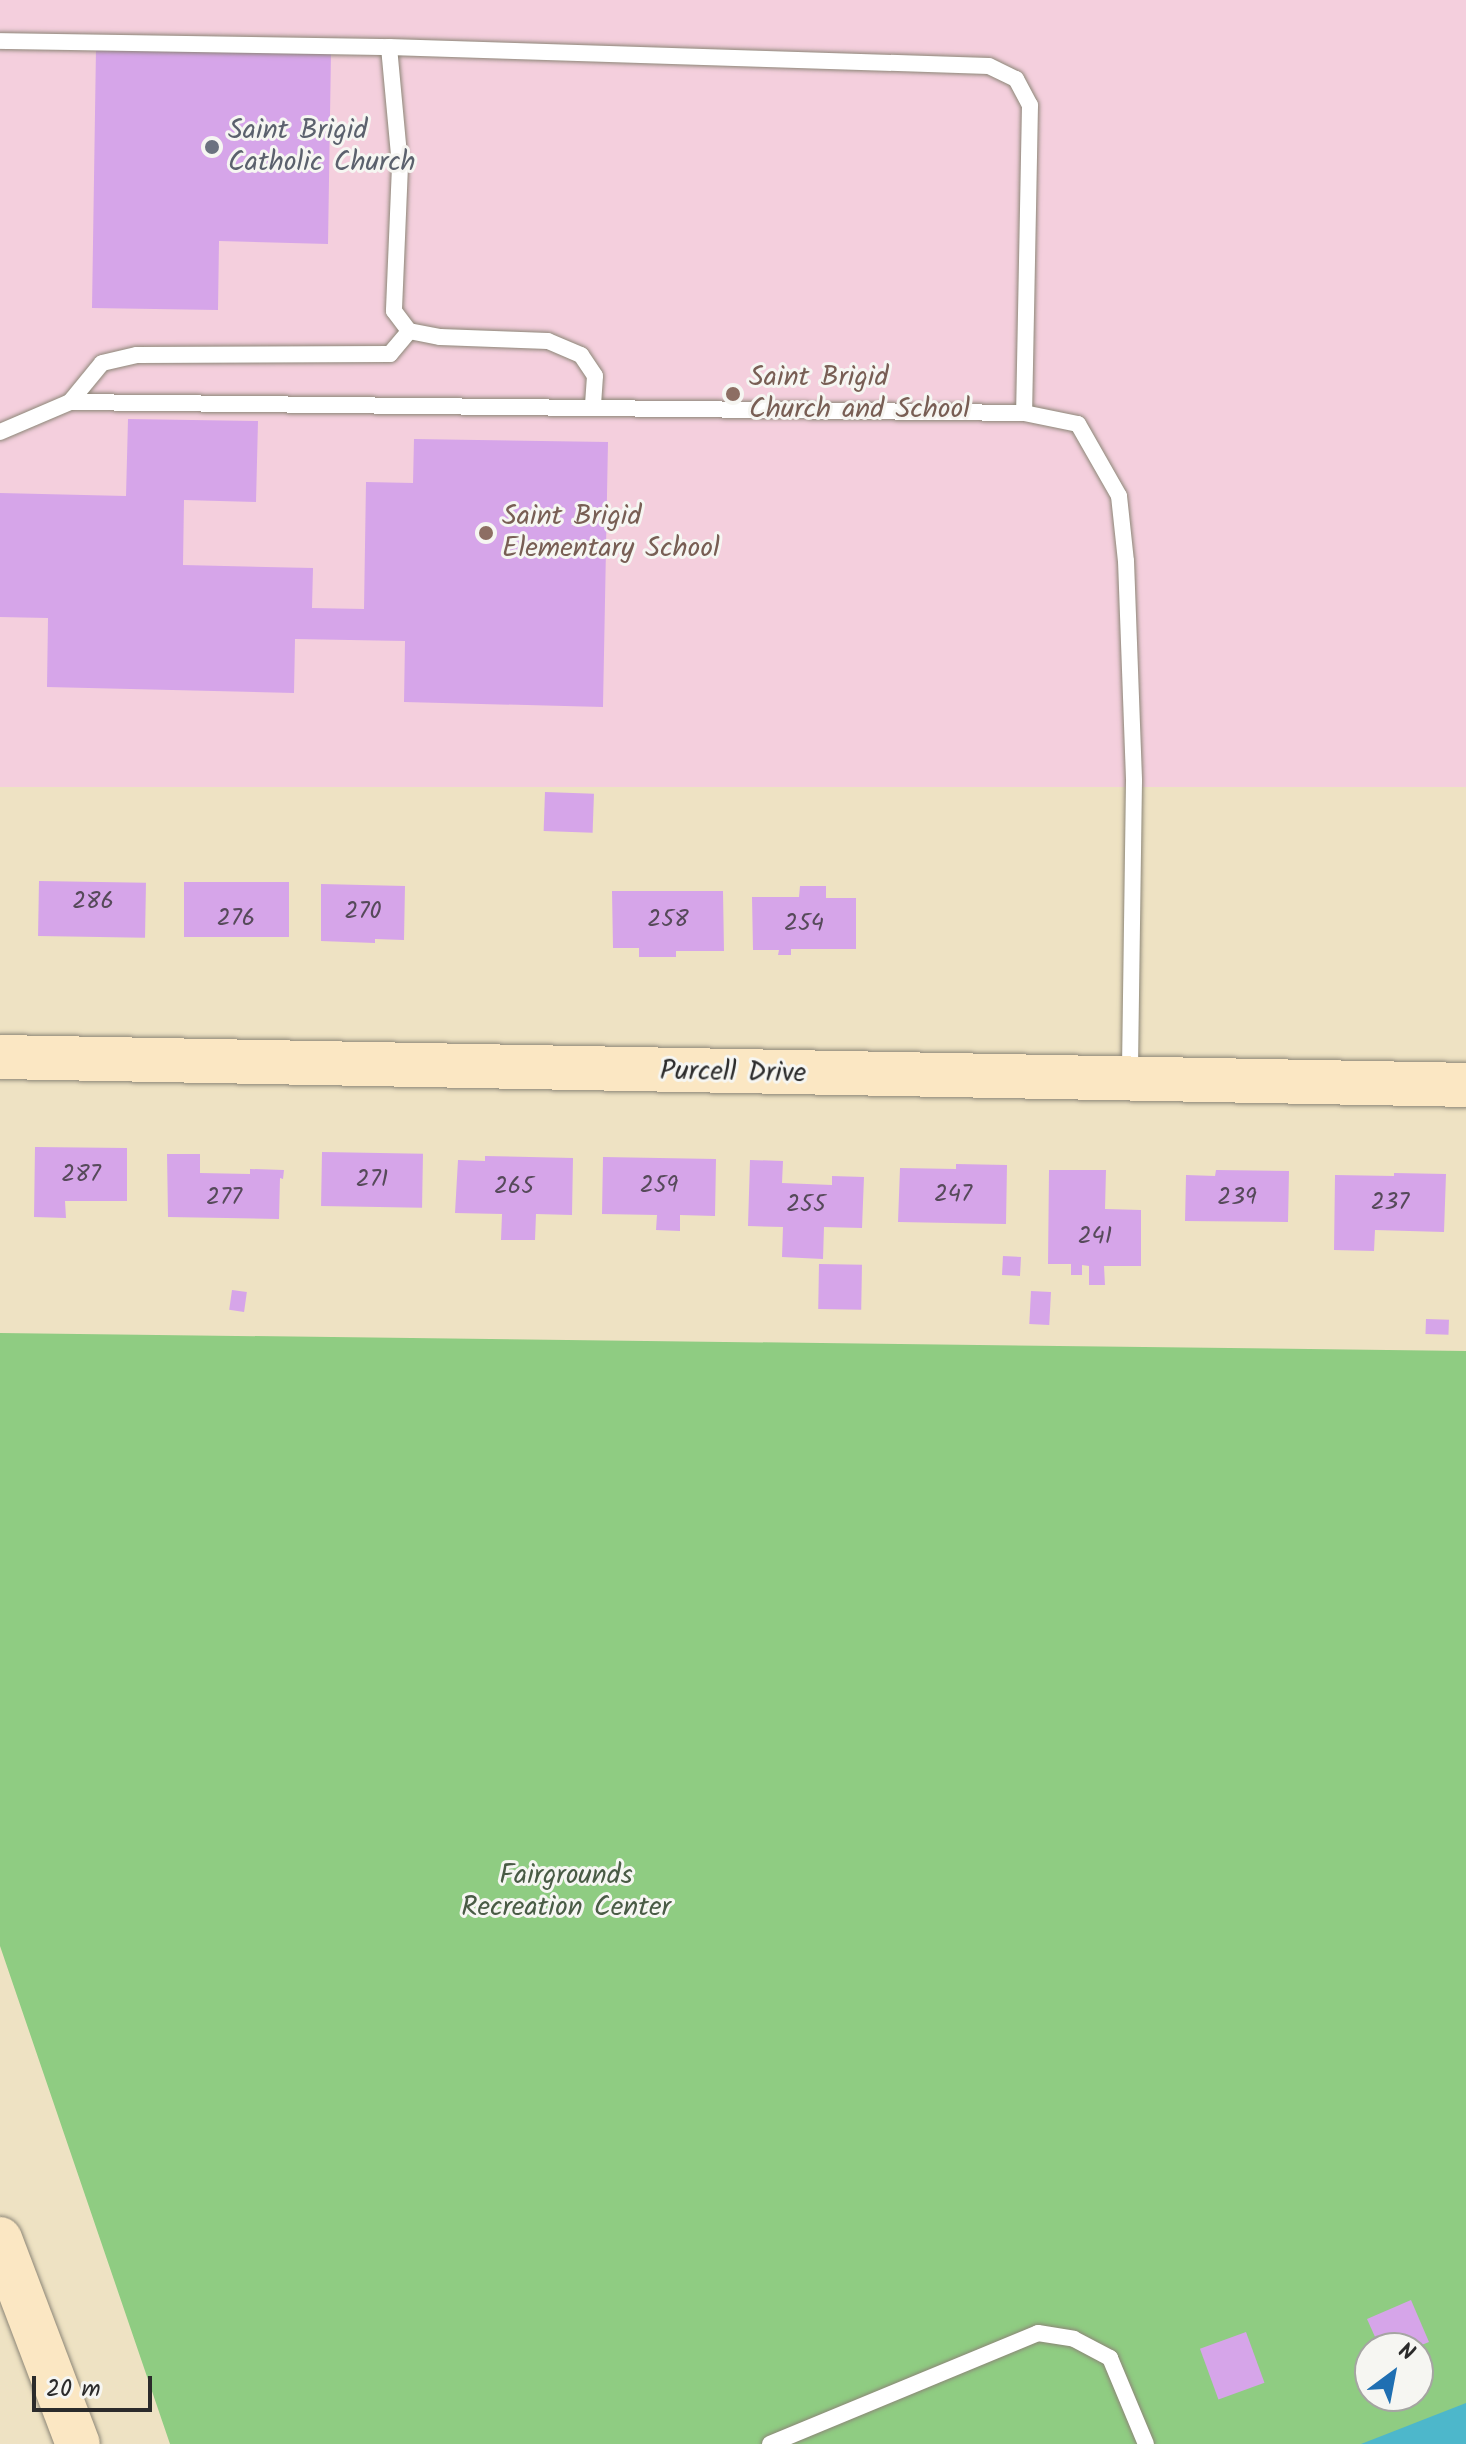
<!DOCTYPE html>
<style>
body{margin:0}
#map{position:relative;width:1466px;height:2444px;overflow:hidden;background:#eee2c3;font-family:Kalam,sans-serif}
div>[style]{position:absolute}
.built>*{inset:0;background:#f4cfdd;transform-origin:0 0}
.green>*{inset:0;background:#8fcc82}
.water>*{inset:0;background:#4db7cb}
.building>*{inset:0;background:#d6a5e9;transform-origin:0 0}
.roads{filter:drop-shadow(0 0 2px #8c8677) drop-shadow(0 0 2px #8c8677)}
.lane>*{height:16px;margin:-8px;padding:0 8px;transform-origin:8px;border-radius:8px;background:#fff}
.secondary>*{height:44px;margin:-22px;padding:0 22px;transform-origin:22px;border-radius:22px;background:#fbe7c3}
.dots>*{width:22px;height:22px;translate:-50% -50%;box-sizing:border-box;border:4px solid #f6f6f2;border-radius:50%}
span{translate:-50% -50%;white-space:nowrap;text-align:center;line-height:1.15;-webkit-text-stroke:6px #f6f6f2;paint-order:stroke}
.number-label{font-size:24px;color:#564a5a}
.number-label span{-webkit-text-stroke-width:0}
.worship-label{font-size:28px;color:#5b616d}
.left{translate:0 -50%;text-align:left}
.education-label{font-size:28px;color:#785e54}
.street-label{font-size:28px;color:#2b2b2b}
.park-label{font-size:28px;color:#495b45}
.north{position:absolute;left:1354px;top:2332px;width:80px;height:80px;box-sizing:border-box;background:#f6f6f2;border:2px solid #a5a5a2;border-radius:50%;rotate:32deg;font-size:22px;font-weight:700;line-height:32px;text-align:center;color:#2b2b2b}
.north::after{content:'';display:block;margin:auto;width:28px;height:36px;background:#1f6fb2;clip-path:polygon(50% 0,100% 100%,50% 72%,0 100%)}
.scale{position:absolute;left:32px;top:2376px;width:120px;height:36px;box-sizing:border-box;border:4px solid #2b2b2b;border-top:0;padding-left:10px;font-size:24px;line-height:28px;white-space:nowrap;color:#2b2b2b;-webkit-text-stroke:6px #f6f6f2;paint-order:stroke}
</style>
<div id="map">
<div class="built">
<div style="left:0;top:0;width:1466px;height:787px"></div>
</div>
<div class="green">
<div style="clip-path:polygon(evenodd,0 1333px,1466px 1351px,1466px 2444px,170px 2444px,0 1946px,0 1333px,1370px 2348px,1418px 2348px,1418px 2396px,1370px 2396px,1370px 2348px)"></div>
</div>
<div class="water">
<div style="clip-path:polygon(1466px 2403px,1466px 2444px,1361px 2444px)"></div>
</div>
<div class="building">
<div style="clip-path:polygon(96px 48px,331px 53px,328px 244px,219px 241px,218px 310px,92px 308px)"></div>
<div style="clip-path:polygon(128px 419px,258px 421px,256px 502px,184px 500px,183px 565px,313px 568px,312px 608px,364px 609px,366px 482px,413px 483px,414px 439px,608px 442px,603px 707px,404px 702px,405px 641px,295px 639px,294px 693px,47px 687px,48px 618px,0 617px,0 493px,126px 496px)"></div>
<div style="left:545px;top:792px;width:49px;height:39px;rotate:2deg"></div>
<div style="left:39px;top:881px;width:107px;height:55px;rotate:1deg"></div>
<div style="left:184px;top:882px;width:105px;height:55px"></div>
<div style="clip-path:polygon(321px 884px,405px 886px,404px 940px,375px 939px,375px 943px,321px 941px)"></div>
<div style="clip-path:polygon(800px 886px,826px 886px,826px 898px,856px 898px,856px 949px,791px 949px,791px 955px,778px 955px,779px 950px,753px 950px,752px 897px,799px 897px)"></div>
<div style="clip-path:polygon(612px 891px,723px 891px,724px 951px,676px 951px,676px 957px,639px 957px,639px 948px,613px 948px)"></div>
<div style="clip-path:polygon(35px 1147px,127px 1148px,127px 1201px,65px 1201px,66px 1218px,34px 1217px)"></div>
<div style="left:322px;top:1152px;width:101px;height:54px;rotate:1deg"></div>
<div style="clip-path:polygon(167px 1154px,200px 1154px,200px 1173px,250px 1174px,250px 1169px,284px 1170px,283px 1179px,280px 1178px,279px 1219px,168px 1217px)"></div>
<div style="clip-path:polygon(485px 1156px,573px 1158px,572px 1215px,536px 1214px,535px 1240px,501px 1240px,502px 1214px,455px 1213px,458px 1160px,485px 1161px)"></div>
<div style="clip-path:polygon(603px 1157px,716px 1159px,715px 1216px,680px 1215px,680px 1231px,656px 1230px,657px 1215px,602px 1214px)"></div>
<div style="clip-path:polygon(750px 1160px,783px 1161px,782px 1183px,832px 1185px,832px 1176px,864px 1177px,862px 1228px,824px 1227px,823px 1259px,782px 1257px,783px 1227px,748px 1226px)"></div>
<div style="clip-path:polygon(956px 1164px,1007px 1165px,1006px 1224px,898px 1222px,900px 1168px,956px 1169px)"></div>
<div style="clip-path:polygon(1049px 1170px,1106px 1170px,1105px 1209px,1141px 1210px,1141px 1266px,1104px 1266px,1105px 1285px,1089px 1285px,1089px 1266px,1082px 1265px,1082px 1275px,1071px 1275px,1071px 1264px,1048px 1264px)"></div>
<div style="clip-path:polygon(1216px 1170px,1289px 1171px,1288px 1222px,1185px 1221px,1186px 1175px,1215px 1176px)"></div>
<div style="clip-path:polygon(1394px 1173px,1446px 1174px,1444px 1232px,1375px 1230px,1374px 1251px,1334px 1250px,1335px 1175px,1394px 1176px)"></div>
<div style="left:1003px;top:1256px;width:18px;height:19px;rotate:3deg"></div>
<div style="left:819px;top:1264px;width:43px;height:45px;rotate:1deg"></div>
<div style="left:232px;top:1290px;width:15px;height:20px;rotate:8deg"></div>
<div style="left:1031px;top:1291px;width:20px;height:33px;rotate:3deg"></div>
<div style="left:1426px;top:1319px;width:23px;height:15px;rotate:2deg"></div>
<div style="clip-path:polygon(1411px 2300px,1429px 2342px,1414px 2348px,1380px 2348px,1367px 2319px)"></div>
<div style="left:1246px;top:2332px;width:54px;height:49px;rotate:70deg"></div>
</div>
<div class="roads">
<div class="lane">
<div style="left:0;top:41px;width:389px;rotate:0.9deg"></div>
<div style="left:389px;top:47px;width:600px;rotate:1.81deg"></div>
<div style="left:989px;top:66px;width:30px;rotate:26deg"></div>
<div style="left:1016px;top:79px;width:30px;rotate:62deg"></div>
<div style="left:1030px;top:105px;width:308px;rotate:91.1deg"></div>
<div style="left:389px;top:47px;width:120px;rotate:84.7deg"></div>
<div style="left:400px;top:166px;width:145px;rotate:92.4deg"></div>
<div style="left:394px;top:311px;width:25px;rotate:53deg"></div>
<div style="left:409px;top:331px;width:32px;rotate:11deg"></div>
<div style="left:440px;top:337px;width:108px;rotate:2.1deg"></div>
<div style="left:548px;top:341px;width:36px;rotate:23deg"></div>
<div style="left:581px;top:355px;width:25px;rotate:56deg"></div>
<div style="left:595px;top:376px;width:32px;rotate:94deg"></div>
<div style="left:70px;top:402px;width:50px;rotate:-50.6deg"></div>
<div style="left:102px;top:363px;width:36px;rotate:-13deg"></div>
<div style="left:137px;top:355px;width:253px;rotate:-0.2deg"></div>
<div style="left:390px;top:354px;width:30px;rotate:-50deg"></div>
<div style="left:0;top:432px;width:76px;rotate:-23.2deg"></div>
<div style="left:70px;top:402px;width:954px;rotate:0.66deg"></div>
<div style="left:1024px;top:413px;width:55px;rotate:11.5deg"></div>
<div style="left:1078px;top:424px;width:83px;rotate:60.3deg"></div>
<div style="left:1119px;top:496px;width:65px;rotate:83.9deg"></div>
<div style="left:1126px;top:561px;width:220px;rotate:87.9deg"></div>
<div style="left:1134px;top:781px;width:297px;rotate:90.8deg"></div>
<div style="left:770px;top:2444px;width:290px;rotate:-22.5deg"></div>
<div style="left:1038px;top:2333px;width:36px;rotate:9deg"></div>
<div style="left:1074px;top:2339px;width:41px;rotate:27.8deg"></div>
<div style="left:1110px;top:2358px;width:93px;rotate:67.3deg"></div>
</div>
<div class="secondary">
<div style="left:0;top:1057px;width:1466px;rotate:1.09deg"></div>
<div style="left:0;top:2239px;width:219px;rotate:69.2deg"></div>
</div>
</div>
<div class="dots">
<div style="left:212px;top:147px;background:#6b7280"></div>
<div style="left:733px;top:394px;background:#8d6e63"></div>
<div style="left:486px;top:533px;background:#8d6e63"></div>
</div>
<div class="number-label">
<span style="left:93px;top:902px">286</span>
<span style="left:363px;top:912px">270</span>
<span style="left:236px;top:919px">276</span>
<span style="left:668px;top:920px">258</span>
<span style="left:804px;top:924px">254</span>
<span style="left:81px;top:1175px">287</span>
<span style="left:372px;top:1180px">271</span>
<span style="left:659px;top:1186px">259</span>
<span style="left:514px;top:1187px">265</span>
<span style="left:953px;top:1195px">247</span>
<span style="left:224px;top:1198px">277</span>
<span style="left:1237px;top:1198px">239</span>
<span style="left:1390px;top:1203px">237</span>
<span style="left:806px;top:1205px">255</span>
<span style="left:1095px;top:1237px">241</span>
</div>
<div class="worship-label">
<span class="left" style="left:228px;top:147px">Saint Brigid<br>Catholic Church</span>
</div>
<div class="education-label">
<span class="left" style="left:749px;top:394px">Saint Brigid<br>Church and School</span>
<span class="left" style="left:502px;top:533px">Saint Brigid<br>Elementary School</span>
</div>
<div class="street-label">
<span style="left:733px;top:1073px;rotate:1deg">Purcell Drive</span>
</div>
<div class="park-label">
<span style="left:566px;top:1892px">Fairgrounds<br>Recreation Center</span>
</div>
<div class="north">N</div>
<div class="scale">20 m</div>
</div>
